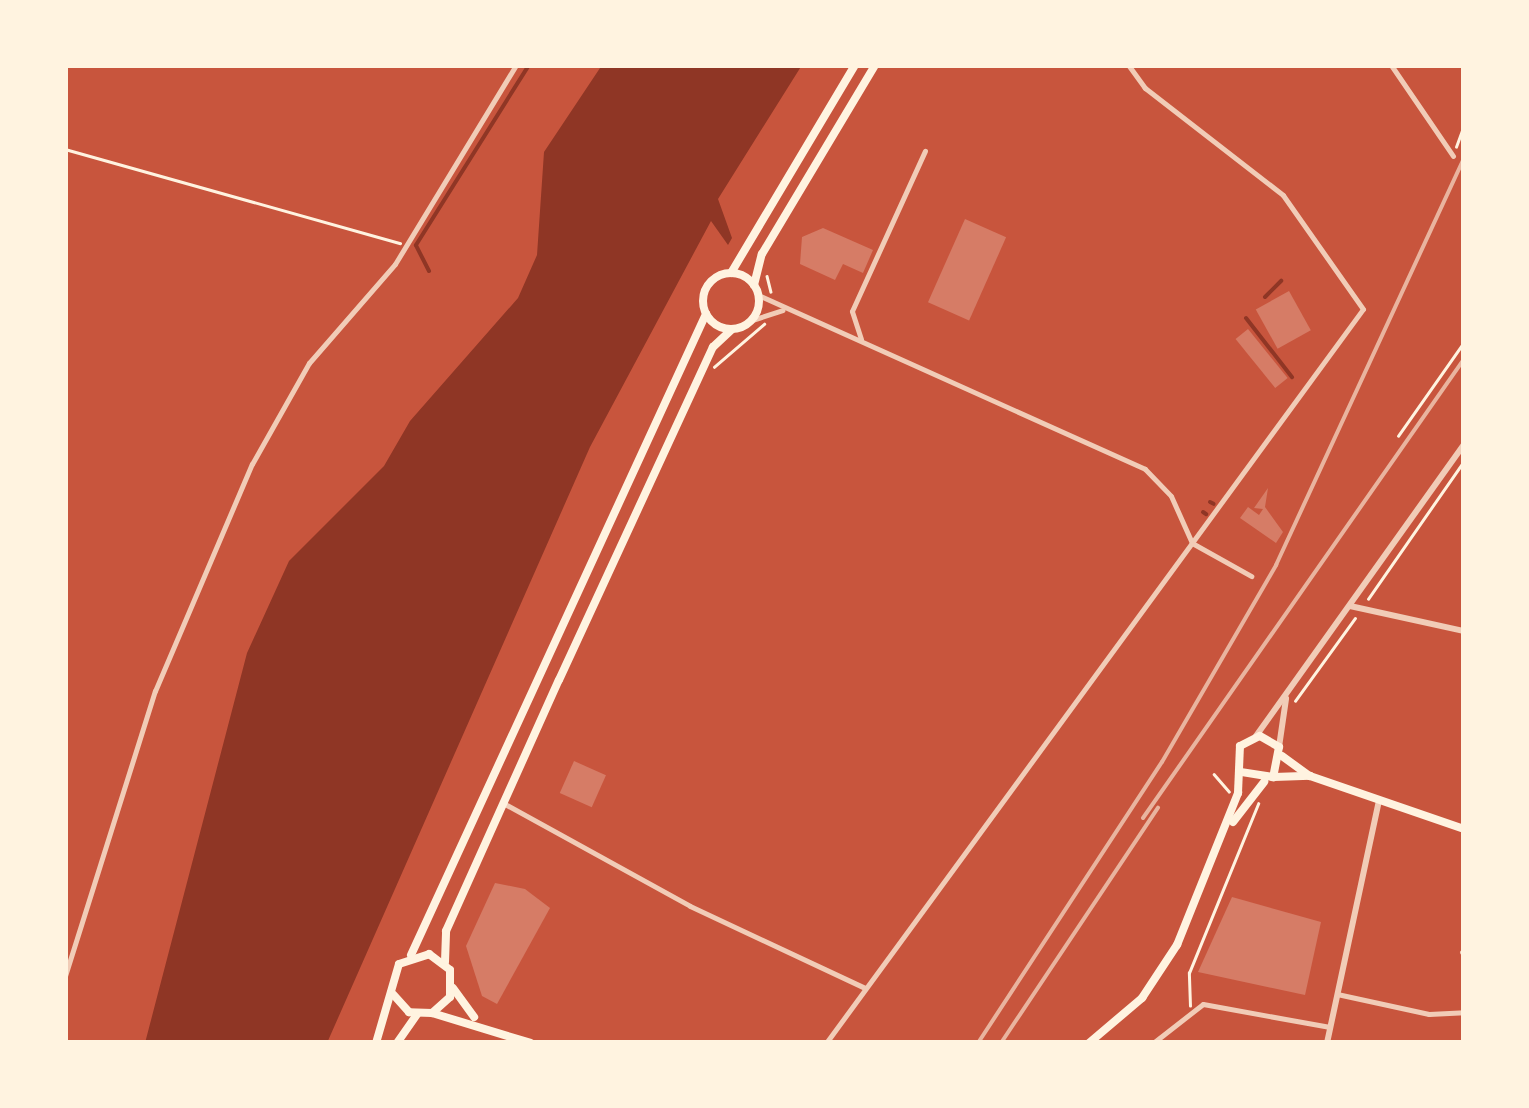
<!DOCTYPE html>
<style>
body{margin:0}
#map{position:relative;width:1529px;height:1108px;overflow:hidden;background:#c8553d;font-family:"Exo 2",sans-serif}
div>[style]{position:absolute}
.water>*{inset:0;background:#8f3625}
.stream>*{height:4px;margin:-2px;padding:0 2px;transform-origin:2px;border-radius:2px;background:#8f3625}
.building>*{inset:0;background:#d67c66;transform-origin:0 0}
.path>*{height:2.5px;margin:-1.25px;padding:0 1.25px;transform-origin:1.25px;border-radius:1.25px;background:#fff3e0}
.minor>*{height:5px;margin:-2.5px;padding:0 2.5px;transform-origin:2.5px;border-radius:2.5px;background:#f1ccb7}
.tertiary>*{height:6px;margin:-3px;padding:0 3px;transform-origin:3px;border-radius:3px;background:#f1ccb7}
.secondary>*{height:8px;margin:-4px;padding:0 4px;transform-origin:4px;border-radius:4px;background:#fff3e0}
.primary>*{height:8px;margin:-4px;padding:0 4px;transform-origin:4px;border-radius:4px;background:#fff3e0}
.primary>.ring{margin:-4px;padding:0;box-sizing:content-box;background:none;border:8px solid #fff3e0;border-radius:50%}
.rail>*{height:4px;margin:-2px;padding:0 2px;transform-origin:2px;border-radius:2px;background:#e9b49f}
span{translate:-50% -50%;white-space:nowrap;text-align:center;line-height:1.15;-webkit-text-stroke:8px #fff3e0;paint-order:stroke}
.frame{position:absolute;inset:0;border:68px solid #fff3e0;pointer-events:none}
</style>
<div id="map">
<div class="water">
<div style="clip-path:polygon(602px 65px,802px 65px,718px 199px,732px 238px,728px 245px,711px 221px,590px 447px,327px 1043px,145px 1043px,247px 653px,289px 561px,384px 466px,410px 421px,518px 298px,537px 255px,544px 152px)"></div>
</div>
<div class="stream">
<div style="left:429px;top:271px;width:29px;rotate:-117deg"></div>
<div style="left:416px;top:245px;width:213px;rotate:-57.9deg"></div>
<div style="left:1265px;top:297px;width:23px;rotate:-45deg"></div>
<div style="left:1246px;top:318px;width:75px;rotate:52.1deg"></div>
<div style="left:1210px;top:502px;width:4px;rotate:27deg"></div>
<div style="left:1203px;top:512px;width:4px;rotate:34deg"></div>
</div>
<div class="building">
<div style="left:965px;top:219px;width:45px;height:91px;rotate:24deg"></div>
<div style="clip-path:polygon(823px 228px,873px 250px,863px 273px,843px 264px,835px 280px,800px 264px,802px 237px)"></div>
<div style="left:1289px;top:291px;width:45px;height:38px;rotate:61deg"></div>
<div style="left:1248px;top:329px;width:63px;height:16px;rotate:51deg"></div>
<div style="clip-path:polygon(1268px 488px,1265px 507px,1283px 532px,1276px 543px,1240px 518px,1248px 507px,1259px 515px,1263px 509px,1254px 508px)"></div>
<div style="left:574px;top:761px;width:35px;height:35px;rotate:24deg"></div>
<div style="clip-path:polygon(495px 883px,525px 889px,550px 908px,497px 1004px,482px 996px,466px 946px)"></div>
<div style="clip-path:polygon(1232px 897px,1321px 922px,1305px 995px,1198px 972px)"></div>
</div>
<div class="path">
<div style="left:1456px;top:147px;width:23px;rotate:-70deg"></div>
<div style="left:65px;top:149px;width:348px;rotate:15.7deg"></div>
<div style="left:767px;top:276px;width:16px;rotate:76deg"></div>
<div style="left:714px;top:367px;width:66px;rotate:-40.7deg"></div>
<div style="left:1398px;top:436px;width:115px;rotate:-54.9deg"></div>
<div style="left:1368px;top:599px;width:168px;rotate:-55.2deg"></div>
<div style="left:1295px;top:701px;width:102px;rotate:-54.1deg"></div>
<div style="left:1214px;top:774px;width:23px;rotate:49deg"></div>
<div style="left:1190px;top:1006px;width:33px;rotate:-92deg"></div>
<div style="left:1189px;top:973px;width:183px;rotate:-67.8deg"></div>
</div>
<div class="minor">
<div style="left:1391px;top:65px;width:110px;rotate:55.7deg"></div>
<div style="left:758px;top:295px;width:424px;rotate:24.2deg"></div>
<div style="left:1145px;top:469px;width:37px;rotate:46deg"></div>
<div style="left:1171px;top:496px;width:51px;rotate:65.9deg"></div>
<div style="left:1192px;top:543px;width:68px;rotate:29.2deg"></div>
<div style="left:752px;top:320px;width:32px;rotate:-18deg"></div>
<div style="left:861px;top:339px;width:29px;rotate:-108deg"></div>
<div style="left:852px;top:311px;width:176px;rotate:-65.5deg"></div>
<div style="left:503px;top:803px;width:213px;rotate:28.8deg"></div>
<div style="left:690px;top:906px;width:193px;rotate:25.1deg"></div>
<div style="left:1462px;top:952px;width:2px;rotate:-27deg"></div>
<div style="left:65px;top:976px;width:299px;rotate:-72.5deg"></div>
<div style="left:155px;top:691px;width:247px;rotate:-66.9deg"></div>
<div style="left:252px;top:464px;width:116px;rotate:-60.6deg"></div>
<div style="left:309px;top:363px;width:131px;rotate:-49deg"></div>
<div style="left:395px;top:264px;width:233px;rotate:-58.7deg"></div>
<div style="left:1337px;top:994px;width:94px;rotate:12.3deg"></div>
<div style="left:1429px;top:1014px;width:35px;rotate:-3deg"></div>
<div style="left:826px;top:1043px;width:909px;rotate:-53.81deg"></div>
<div style="left:1363px;top:309px;width:139px;rotate:-125.1deg"></div>
<div style="left:1283px;top:195px;width:175px;rotate:-142.2deg"></div>
<div style="left:1145px;top:88px;width:29px;rotate:-126deg"></div>
<div style="left:1153px;top:1043px;width:63px;rotate:-38deg"></div>
<div style="left:1203px;top:1004px;width:129px;rotate:10.3deg"></div>
</div>
<div class="tertiary">
<div style="left:1350px;top:606px;width:117px;rotate:12.4deg"></div>
<div style="left:1256px;top:736px;width:359px;rotate:-54.5deg"></div>
<div style="left:1279px;top:747px;width:49px;rotate:-81.7deg"></div>
<div style="left:1327px;top:1043px;width:249px;rotate:-77.9deg"></div>
</div>
<div class="secondary">
<div style="left:1282px;top:756px;width:34px;rotate:36deg"></div>
<div style="left:1310px;top:776px;width:163px;rotate:19deg"></div>
<div style="left:1274px;top:777px;width:36px;rotate:-2deg"></div>
<div style="left:1233px;top:822px;width:51px;rotate:-52.2deg"></div>
<div style="left:453px;top:988px;width:36px;rotate:54deg"></div>
<div style="left:432px;top:1013px;width:103px;rotate:16.9deg"></div>
<div style="left:1089px;top:1043px;width:70px;rotate:-40.3deg"></div>
<div style="left:1142px;top:998px;width:64px;rotate:-56.6deg"></div>
<div style="left:1177px;top:945px;width:164px;rotate:-68.1deg"></div>
<div style="left:1238px;top:793px;width:47px;rotate:-87.6deg"></div>
<div style="left:1240px;top:746px;width:22px;rotate:-27deg"></div>
<div style="left:1260px;top:736px;width:22px;rotate:30deg"></div>
<div style="left:1279px;top:747px;width:31px;rotate:101deg"></div>
<div style="left:1273px;top:777px;width:33px;rotate:-171deg"></div>
</div>
<div class="primary">
<div style="left:731px;top:273px;width:242px;rotate:-59.2deg"></div>
<div class="ring" style="left:703px;top:273px;width:48px;height:48px"></div>
<div style="left:754px;top:285px;width:32px;rotate:-76deg"></div>
<div style="left:762px;top:254px;width:220px;rotate:-59.1deg"></div>
<div style="left:411px;top:955px;width:706px;rotate:-65.29deg"></div>
<div style="left:445px;top:962px;width:31px;rotate:-88deg"></div>
<div style="left:446px;top:931px;width:275px;rotate:-65.8deg"></div>
<div style="left:559px;top:680px;width:367px;rotate:-65.2deg"></div>
<div style="left:713px;top:347px;width:26px;rotate:-43deg"></div>
<div style="left:376px;top:1043px;width:82px;rotate:-73.8deg"></div>
<div style="left:399px;top:964px;width:32px;rotate:-18deg"></div>
<div style="left:429px;top:954px;width:26px;rotate:37deg"></div>
<div style="left:450px;top:970px;width:27px;rotate:90deg"></div>
<div style="left:450px;top:997px;width:24px;rotate:138deg"></div>
<div style="left:432px;top:1013px;width:23px;rotate:-178deg"></div>
<div style="left:409px;top:1012px;width:24px;rotate:-132deg"></div>
<div style="left:397px;top:1043px;width:35px;rotate:-55deg"></div>
</div>
<div class="rail">
<div style="left:1143px;top:818px;width:560px;rotate:-55.03deg"></div>
<div style="left:978px;top:1043px;width:336px;rotate:-56.8deg"></div>
<div style="left:1162px;top:762px;width:228px;rotate:-59.9deg"></div>
<div style="left:1276px;top:565px;width:447px;rotate:-65.2deg"></div>
<div style="left:1001px;top:1043px;width:283px;rotate:-56.3deg"></div>
</div>
<div class="frame"></div>
</div>
